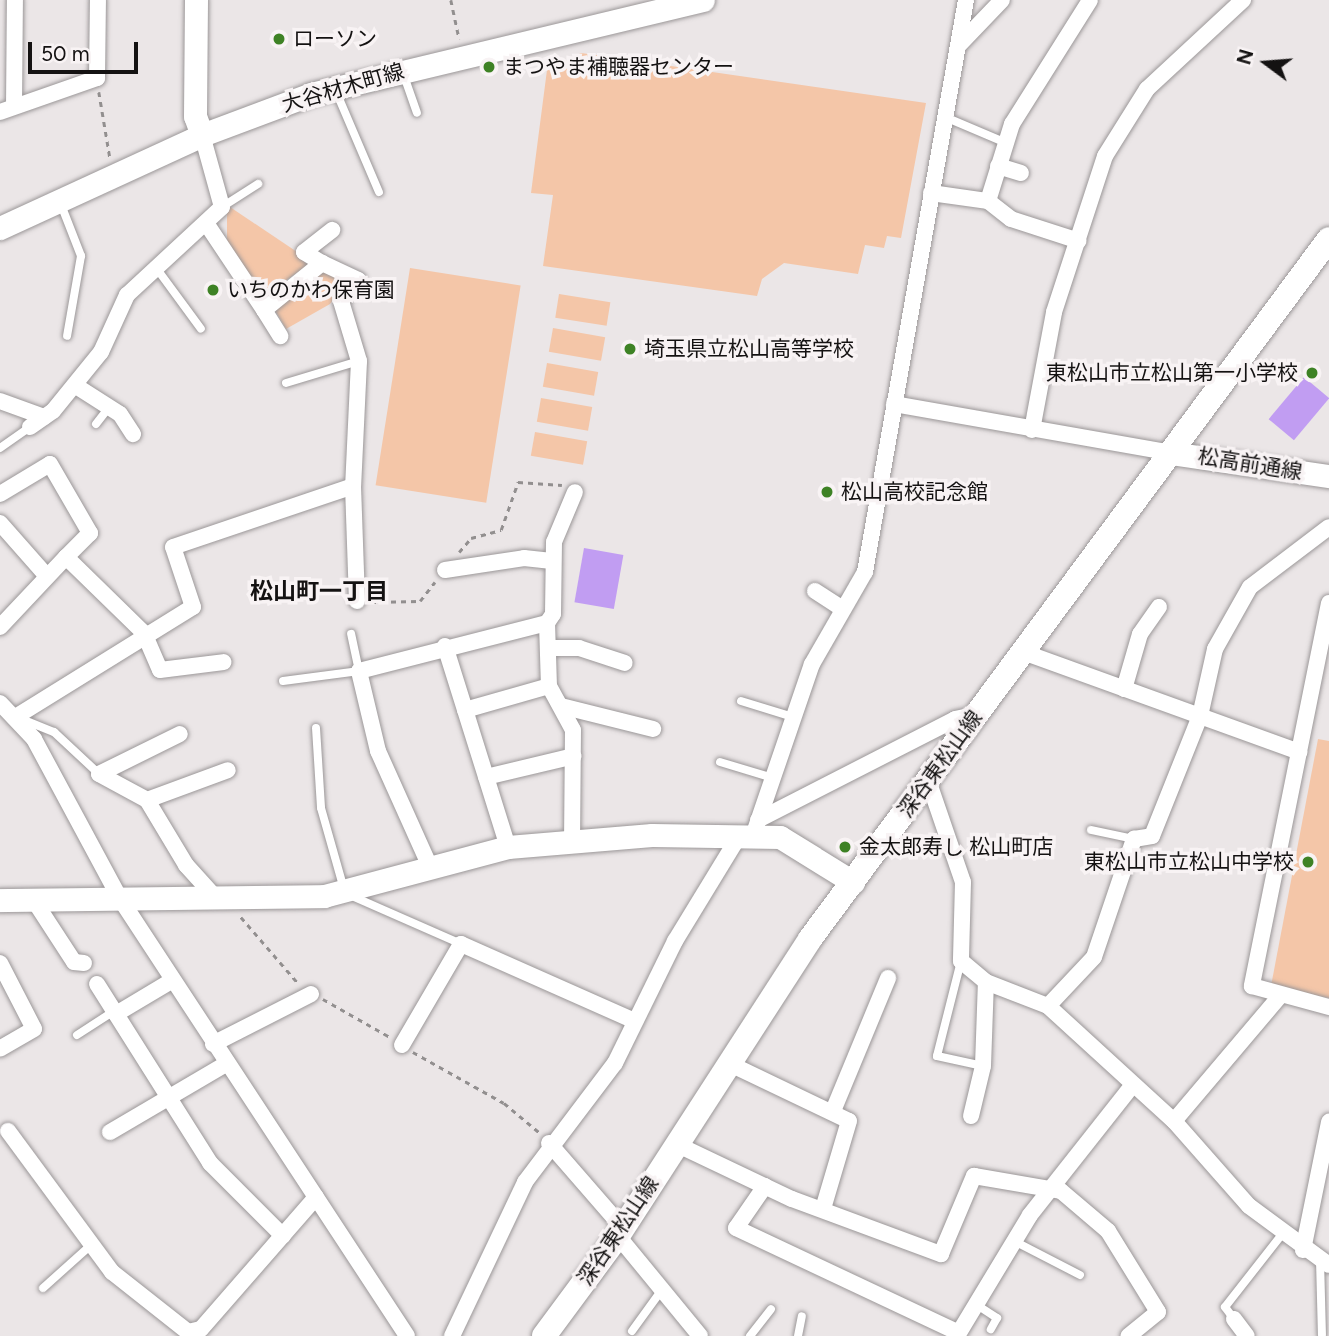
<!DOCTYPE html>
<meta charset="utf-8">
<style>
body{margin:0}
#map{position:relative;width:1329px;height:1336px;overflow:hidden;background:#ebe6e7;font-family:Figtree,"Noto Sans JP",sans-serif}
div>[style]{position:absolute}
.green>*{inset:0;background:#f4c6a8;transform-origin:0 0}
.water>*{inset:0;background:#c19df2;transform-origin:0 0}
.path>*{height:2.5px;margin-top:-1.25px;transform-origin:0;background:repeating-linear-gradient(90deg,#928f8f 0 5px,transparent 0 10px)}
.roads{filter:drop-shadow(0 0 2px #9b9798) drop-shadow(0 0 2px #9b9798)}
.lane>*{height:8px;margin:-4px;padding:0 4px;transform-origin:4px;border-radius:4px;background:#fff}
.street>*{height:16px;margin:-8px;padding:0 8px;transform-origin:8px;border-radius:8px;background:#fff}
.secondary>*{height:23px;margin:-11.5px;padding:0 11.5px;transform-origin:11.5px;border-radius:11.5px;background:#fff}
.primary>*{height:24px;margin:-12px;padding:0 12px;transform-origin:12px;border-radius:12px;background:#fff}
.dots>*{width:19px;height:19px;translate:-50% -50%;box-sizing:border-box;border:4px solid #f8f3f4;border-radius:50%}
span{translate:-50% -50%;white-space:nowrap;text-align:center;line-height:1.15;-webkit-text-stroke:7px #f8f3f4;paint-order:stroke}
.poi-label{font-size:21px;color:#141212}
.left{translate:0 -50%;text-align:left}
.right{translate:-100% -50%;text-align:right}
.street-label{font-size:21px;color:#141212}
.neighbourhood-label{font-size:23px;color:#141212;font-weight:700}
.north{position:absolute;left:1231px;top:28px;width:70px;height:70px;-webkit-text-stroke:5px #f8f3f4;paint-order:stroke;rotate:286deg;font-size:19px;font-weight:700;line-height:28px;text-align:center;color:#141212}
.north::after{content:'';display:block;margin:auto;width:24px;height:32px;background:#141212;clip-path:polygon(50% 0,100% 100%,50% 72%,0 100%)}
.scale{position:absolute;left:28px;top:42px;width:110px;height:32px;box-sizing:border-box;border:4px solid #141212;border-top:0;padding-left:9px;font-size:21px;line-height:24px;white-space:nowrap;color:#141212;-webkit-text-stroke:5px #f8f3f4;paint-order:stroke}
</style>
<div id="map">
<div class="green">
<div style="clip-path:polygon(581px 53px,926px 103px,901px 238px,887px 236px,884px 248px,865px 245px,858px 274px,784px 263px,762px 279px,757px 296px,543px 266px,553px 195px,531px 193px,547px 70px)"></div>
<div style="clip-path:polygon(227px 207px,230px 207px,312px 262px,264px 296px,227px 245px)"></div>
<div style="clip-path:polygon(326px 268px,346px 283px,330px 304px,286px 329px,275px 310px)"></div>
<div style="left:410px;top:268px;width:112px;height:220px;rotate:9deg"></div>
<div style="left:559px;top:294px;width:52px;height:24px;rotate:9deg"></div>
<div style="left:553px;top:328px;width:53px;height:24px;rotate:10deg"></div>
<div style="left:547px;top:363px;width:52px;height:24px;rotate:10deg"></div>
<div style="left:541px;top:398px;width:52px;height:24px;rotate:10deg"></div>
<div style="left:535px;top:432px;width:53px;height:24px;rotate:10deg"></div>
<div style="clip-path:polygon(1318px 739px,1329px 741px,1329px 998px,1271px 986px)"></div>
</div>
<div class="water">
<div style="left:1304px;top:377px;width:33px;height:55px;rotate:40deg"></div>
<div style="left:584px;top:548px;width:40px;height:55px;rotate:10deg"></div>
</div>
<div class="path">
<div style="left:451px;top:0;width:40px;rotate:78deg"></div>
<div style="left:99px;top:92px;width:67px;rotate:80.5deg"></div>
<div style="left:459px;top:552px;width:18px;rotate:-49deg"></div>
<div style="left:471px;top:538px;width:31px;rotate:-15deg"></div>
<div style="left:501px;top:530px;width:51px;rotate:-70.5deg"></div>
<div style="left:518px;top:482px;width:44px;rotate:3.9deg"></div>
<div style="left:371px;top:602px;width:49px;rotate:-1.2deg"></div>
<div style="left:420px;top:601px;width:24px;rotate:-52deg"></div>
<div style="left:241px;top:917px;width:87px;rotate:49.2deg"></div>
<div style="left:323px;top:999px;width:77px;rotate:29.6deg"></div>
<div style="left:413px;top:1052px;width:104px;rotate:29.3deg"></div>
<div style="left:504px;top:1103px;width:47px;rotate:39.8deg"></div>
</div>
<div class="roads">
<div class="lane">
<div style="left:403px;top:73px;width:42px;rotate:70.7deg"></div>
<div style="left:335px;top:89px;width:112px;rotate:66.9deg"></div>
<div style="left:945px;top:117px;width:64px;rotate:23deg"></div>
<div style="left:60px;top:202px;width:58px;rotate:68.7deg"></div>
<div style="left:81px;top:256px;width:81px;rotate:99.9deg"></div>
<div style="left:222px;top:207px;width:43px;rotate:-32.6deg"></div>
<div style="left:157px;top:269px;width:74px;rotate:53.7deg"></div>
<div style="left:286px;top:383px;width:76px;rotate:-16.8deg"></div>
<div style="left:96px;top:424px;width:23px;rotate:-52deg"></div>
<div style="left:0;top:448px;width:37px;rotate:-35deg"></div>
<div style="left:283px;top:681px;width:77px;rotate:-7.5deg"></div>
<div style="left:359px;top:671px;width:38px;rotate:-102deg"></div>
<div style="left:741px;top:701px;width:54px;rotate:17.1deg"></div>
<div style="left:19px;top:718px;width:38px;rotate:22deg"></div>
<div style="left:54px;top:732px;width:62px;rotate:43deg"></div>
<div style="left:316px;top:728px;width:80px;rotate:86.4deg"></div>
<div style="left:321px;top:808px;width:88px;rotate:74.2deg"></div>
<div style="left:345px;top:893px;width:127px;rotate:23.7deg"></div>
<div style="left:720px;top:762px;width:55px;rotate:16.8deg"></div>
<div style="left:1091px;top:830px;width:44px;rotate:11.8deg"></div>
<div style="left:961px;top:961px;width:98px;rotate:104.2deg"></div>
<div style="left:937px;top:1056px;width:47px;rotate:12.3deg"></div>
<div style="left:77px;top:1035px;width:44px;rotate:-33deg"></div>
<div style="left:1016px;top:1242px;width:72px;rotate:27.3deg"></div>
<div style="left:1320px;top:1260px;width:75px;rotate:88.5deg"></div>
<div style="left:43px;top:1288px;width:63px;rotate:-41.8deg"></div>
<div style="left:977px;top:1305px;width:24px;rotate:33deg"></div>
<div style="left:997px;top:1318px;width:13px;rotate:119deg"></div>
<div style="left:1234px;top:1319px;width:15px;rotate:-127deg"></div>
<div style="left:1225px;top:1307px;width:94px;rotate:-51.9deg"></div>
<div style="left:632px;top:1331px;width:49px;rotate:-54.1deg"></div>
<div style="left:750px;top:1336px;width:34px;rotate:-52deg"></div>
<div style="left:798px;top:1336px;width:20px;rotate:-79deg"></div>
</div>
<div class="street">
<div style="left:959px;top:45px;width:62px;rotate:-46.3deg"></div>
<div style="left:14px;top:106px;width:106px;rotate:-89.5deg"></div>
<div style="left:0;top:112px;width:103px;rotate:-19.3deg"></div>
<div style="left:97px;top:78px;width:78px;rotate:-89.3deg"></div>
<div style="left:998px;top:166px;width:24px;rotate:17deg"></div>
<div style="left:931px;top:193px;width:58px;rotate:8deg"></div>
<div style="left:988px;top:201px;width:29px;rotate:38deg"></div>
<div style="left:1011px;top:219px;width:71px;rotate:17.9deg"></div>
<div style="left:988px;top:201px;width:81px;rotate:-72.7deg"></div>
<div style="left:1012px;top:124px;width:146px;rotate:-57.8deg"></div>
<div style="left:206px;top:223px;width:105px;rotate:56.3deg"></div>
<div style="left:264px;top:310px;width:75px;rotate:-39deg"></div>
<div style="left:322px;top:263px;width:40px;rotate:25deg"></div>
<div style="left:358px;top:280px;width:27px;rotate:129deg"></div>
<div style="left:341px;top:301px;width:63px;rotate:73.3deg"></div>
<div style="left:359px;top:361px;width:125px;rotate:92.7deg"></div>
<div style="left:353px;top:486px;width:115px;rotate:88deg"></div>
<div style="left:322px;top:263px;width:21px;rotate:-149deg"></div>
<div style="left:304px;top:252px;width:36px;rotate:-38deg"></div>
<div style="left:264px;top:310px;width:31px;rotate:58deg"></div>
<div style="left:76px;top:386px;width:52px;rotate:32.5deg"></div>
<div style="left:120px;top:414px;width:24px;rotate:57deg"></div>
<div style="left:0;top:401px;width:47px;rotate:20deg"></div>
<div style="left:894px;top:404px;width:281px;rotate:10deg"></div>
<div style="left:30px;top:427px;width:28px;rotate:-35deg"></div>
<div style="left:53px;top:411px;width:76px;rotate:-50.9deg"></div>
<div style="left:101px;top:352px;width:63px;rotate:-65.5deg"></div>
<div style="left:127px;top:295px;width:129px;rotate:-42.8deg"></div>
<div style="left:222px;top:207px;width:75px;rotate:-105.5deg"></div>
<div style="left:1032px;top:430px;width:120px;rotate:-79.4deg"></div>
<div style="left:1054px;top:312px;width:164px;rotate:-71.9deg"></div>
<div style="left:1105px;top:156px;width:79px;rotate:-57.9deg"></div>
<div style="left:1147px;top:89px;width:131px;rotate:-42.8deg"></div>
<div style="left:0;top:494px;width:58px;rotate:-31deg"></div>
<div style="left:50px;top:464px;width:80px;rotate:59.9deg"></div>
<div style="left:90px;top:533px;width:34px;rotate:135deg"></div>
<div style="left:0;top:523px;width:68px;rotate:48.6deg"></div>
<div style="left:445px;top:570px;width:80px;rotate:-8.6deg"></div>
<div style="left:524px;top:558px;width:28px;rotate:6deg"></div>
<div style="left:815px;top:591px;width:33px;rotate:33deg"></div>
<div style="left:1329px;top:603px;width:391px;rotate:101.4deg"></div>
<div style="left:1252px;top:986px;width:80px;rotate:15.3deg"></div>
<div style="left:547px;top:623px;width:11px;rotate:-56deg"></div>
<div style="left:553px;top:614px;width:72px;rotate:-89.2deg"></div>
<div style="left:554px;top:542px;width:54px;rotate:-67.2deg"></div>
<div style="left:0;top:627px;width:96px;rotate:-46.7deg"></div>
<div style="left:66px;top:557px;width:109px;rotate:44.3deg"></div>
<div style="left:144px;top:633px;width:40px;rotate:66.6deg"></div>
<div style="left:160px;top:670px;width:64px;rotate:-7.1deg"></div>
<div style="left:445px;top:646px;width:211px;rotate:72.6deg"></div>
<div style="left:548px;top:648px;width:31px"></div>
<div style="left:579px;top:648px;width:48px;rotate:18.1deg"></div>
<div style="left:1023px;top:652px;width:294px;rotate:19.9deg"></div>
<div style="left:1124px;top:689px;width:57px;rotate:-73.8deg"></div>
<div style="left:1140px;top:634px;width:33px;rotate:-55deg"></div>
<div style="left:0;top:703px;width:50px;rotate:46.6deg"></div>
<div style="left:34px;top:739px;width:179px;rotate:61.7deg"></div>
<div style="left:119px;top:897px;width:525px;rotate:56.73deg"></div>
<div style="left:561px;top:706px;width:95px;rotate:14deg"></div>
<div style="left:465px;top:710px;width:87px;rotate:-15.9deg"></div>
<div style="left:17px;top:716px;width:207px;rotate:-31.8deg"></div>
<div style="left:193px;top:607px;width:63px;rotate:-108.4deg"></div>
<div style="left:173px;top:547px;width:190px;rotate:-18.7deg"></div>
<div style="left:99px;top:774px;width:55px;rotate:28.4deg"></div>
<div style="left:147px;top:800px;width:76px;rotate:59deg"></div>
<div style="left:186px;top:865px;width:45px;rotate:47.7deg"></div>
<div style="left:99px;top:774px;width:90px;rotate:-26.3deg"></div>
<div style="left:486px;top:777px;width:90px;rotate:-13.4deg"></div>
<div style="left:928px;top:780px;width:108px;rotate:71.1deg"></div>
<div style="left:963px;top:882px;width:79px;rotate:91.5deg"></div>
<div style="left:961px;top:961px;width:33px;rotate:40deg"></div>
<div style="left:986px;top:982px;width:66px;rotate:21.2deg"></div>
<div style="left:1048px;top:1006px;width:171px;rotate:42.4deg"></div>
<div style="left:1174px;top:1121px;width:113px;rotate:48.6deg"></div>
<div style="left:1249px;top:1206px;width:99px;rotate:36.4deg"></div>
<div style="left:147px;top:800px;width:86px;rotate:-20.3deg"></div>
<div style="left:758px;top:820px;width:221px;rotate:-27.1deg"></div>
<div style="left:955px;top:719px;width:19px;rotate:-12deg"></div>
<div style="left:753px;top:836px;width:182px;rotate:-71.1deg"></div>
<div style="left:812px;top:664px;width:106px;rotate:-60.1deg"></div>
<div style="left:865px;top:572px;width:581px;rotate:-79.99deg"></div>
<div style="left:431px;top:869px;width:129px;rotate:-114.2deg"></div>
<div style="left:378px;top:751px;width:82px;rotate:-103.4deg"></div>
<div style="left:359px;top:671px;width:194px;rotate:-14.3deg"></div>
<div style="left:547px;top:623px;width:63px;rotate:88.2deg"></div>
<div style="left:549px;top:686px;width:50px;rotate:61.4deg"></div>
<div style="left:573px;top:730px;width:108px;rotate:90.5deg"></div>
<div style="left:33px;top:899px;width:75px;rotate:56.9deg"></div>
<div style="left:74px;top:962px;width:10px;rotate:6deg"></div>
<div style="left:0;top:963px;width:74px;rotate:62.7deg"></div>
<div style="left:34px;top:1029px;width:39px;rotate:150deg"></div>
<div style="left:97px;top:984px;width:212px;rotate:57.7deg"></div>
<div style="left:210px;top:1163px;width:103px;rotate:45deg"></div>
<div style="left:1048px;top:1006px;width:67px;rotate:-46.8deg"></div>
<div style="left:1094px;top:957px;width:125px;rotate:-71.3deg"></div>
<div style="left:1134px;top:839px;width:18px;rotate:-9deg"></div>
<div style="left:1152px;top:836px;width:129px;rotate:-68.2deg"></div>
<div style="left:1200px;top:716px;width:69px;rotate:-77.4deg"></div>
<div style="left:1215px;top:649px;width:71px;rotate:-60.6deg"></div>
<div style="left:1250px;top:587px;width:99px;rotate:-37.2deg"></div>
<div style="left:116px;top:1014px;width:66px;rotate:-30.8deg"></div>
<div style="left:213px;top:1044px;width:110px;rotate:-27deg"></div>
<div style="left:402px;top:1045px;width:117px;rotate:-59.7deg"></div>
<div style="left:461px;top:944px;width:190px;rotate:23.9deg"></div>
<div style="left:728px;top:1063px;width:134px;rotate:25.6deg"></div>
<div style="left:849px;top:1121px;width:92px;rotate:106.5deg"></div>
<div style="left:833px;top:1111px;width:144px;rotate:-67.5deg"></div>
<div style="left:971px;top:1116px;width:51px;rotate:-76.5deg"></div>
<div style="left:983px;top:1066px;width:84px;rotate:-88deg"></div>
<div style="left:1174px;top:1121px;width:162px;rotate:-49.7deg"></div>
<div style="left:8px;top:1131px;width:175px;rotate:53.6deg"></div>
<div style="left:112px;top:1272px;width:97px;rotate:38.3deg"></div>
<div style="left:188px;top:1332px;width:13px;rotate:-13deg"></div>
<div style="left:201px;top:1329px;width:175px;rotate:-48.9deg"></div>
<div style="left:110px;top:1132px;width:134px;rotate:-30.4deg"></div>
<div style="left:549px;top:1143px;width:113px;rotate:49deg"></div>
<div style="left:676px;top:1144px;width:128px;rotate:25.4deg"></div>
<div style="left:792px;top:1199px;width:159px;rotate:20.3deg"></div>
<div style="left:941px;top:1254px;width:85px;rotate:-67.1deg"></div>
<div style="left:974px;top:1176px;width:88px;rotate:9.8deg"></div>
<div style="left:1061px;top:1191px;width:62px;rotate:40.4deg"></div>
<div style="left:1108px;top:1231px;width:95px;rotate:58.3deg"></div>
<div style="left:1158px;top:1312px;width:38px;rotate:141deg"></div>
<div style="left:765px;top:1186px;width:51px;rotate:124.6deg"></div>
<div style="left:736px;top:1228px;width:246px;rotate:25.2deg"></div>
<div style="left:618px;top:1236px;width:129px;rotate:50.6deg"></div>
<div style="left:1303px;top:1250px;width:131px;rotate:-78.5deg"></div>
<div style="left:1234px;top:1319px;width:21px;rotate:53deg"></div>
<div style="left:452px;top:1336px;width:170px;rotate:-64.6deg"></div>
<div style="left:525px;top:1182px;width:149px;rotate:-52.9deg"></div>
<div style="left:615px;top:1063px;width:136px;rotate:-63.8deg"></div>
<div style="left:675px;top:941px;width:123px;rotate:-58.6deg"></div>
<div style="left:957px;top:1336px;width:141px;rotate:-58.9deg"></div>
<div style="left:1030px;top:1215px;width:164px;rotate:-51.7deg"></div>
</div>
<div class="secondary">
<div style="left:196px;top:0;width:116px;rotate:90.5deg"></div>
<div style="left:195px;top:116px;width:20px;rotate:70deg"></div>
<div style="left:0;top:228px;width:222px;rotate:-24.7deg"></div>
<div style="left:202px;top:135px;width:116px;rotate:-20.6deg"></div>
<div style="left:311px;top:94px;width:403px;rotate:-13.5deg"></div>
<div style="left:1171px;top:453px;width:160px;rotate:8.3deg"></div>
<div style="left:0;top:900px;width:324px;rotate:-0.7deg"></div>
<div style="left:324px;top:896px;width:190px;rotate:-14.9deg"></div>
<div style="left:508px;top:847px;width:144px;rotate:-4.8deg"></div>
<div style="left:652px;top:835px;width:128px;rotate:0.9deg"></div>
<div style="left:780px;top:837px;width:86px;rotate:31.7deg"></div>
</div>
<div class="primary">
<div style="left:544px;top:1336px;width:124px;rotate:-53.5deg"></div>
<div style="left:618px;top:1236px;width:354px;rotate:-57.1deg"></div>
<div style="left:810px;top:939px;width:871px;rotate:-53.45deg"></div>
</div>
</div>
<div class="dots">
<div style="left:279px;top:39px;background:#3e8225"></div>
<div style="left:489px;top:67px;background:#3e8225"></div>
<div style="left:213px;top:290px;background:#3e8225"></div>
<div style="left:630px;top:349px;background:#3e8225"></div>
<div style="left:1312px;top:373px;background:#3e8225"></div>
<div style="left:827px;top:492px;background:#3e8225"></div>
<div style="left:845px;top:847px;background:#3e8225"></div>
<div style="left:1308px;top:862px;background:#3e8225"></div>
</div>
<div class="poi-label">
<span class="left" style="left:293px;top:39px">ローソン</span>
<span class="left" style="left:503px;top:67px">まつやま補聴器センター</span>
<span class="left" style="left:227px;top:290px">いちのかわ保育園</span>
<span class="left" style="left:644px;top:349px">埼玉県立松山高等学校</span>
<span class="right" style="left:1298px;top:373px">東松山市立松山第一小学校</span>
<span class="left" style="left:841px;top:492px">松山高校記念館</span>
<span class="left" style="left:859px;top:847px">金太郎寿し 松山町店</span>
<span class="right" style="left:1294px;top:862px">東松山市立松山中学校</span>
</div>
<div class="street-label">
<span style="left:343px;top:88px;rotate:-16deg">大谷材木町線</span>
<span style="left:1250px;top:464px;rotate:9deg">松高前通線</span>
<span style="left:940px;top:764px;rotate:-54deg">深谷東松山線</span>
<span style="left:618px;top:1231px;rotate:-56deg">深谷東松山線</span>
</div>
<div class="neighbourhood-label">
<span style="left:319px;top:591px">松山町一丁目</span>
</div>
<div class="north">N</div>
<div class="scale">50 m</div>
</div>
